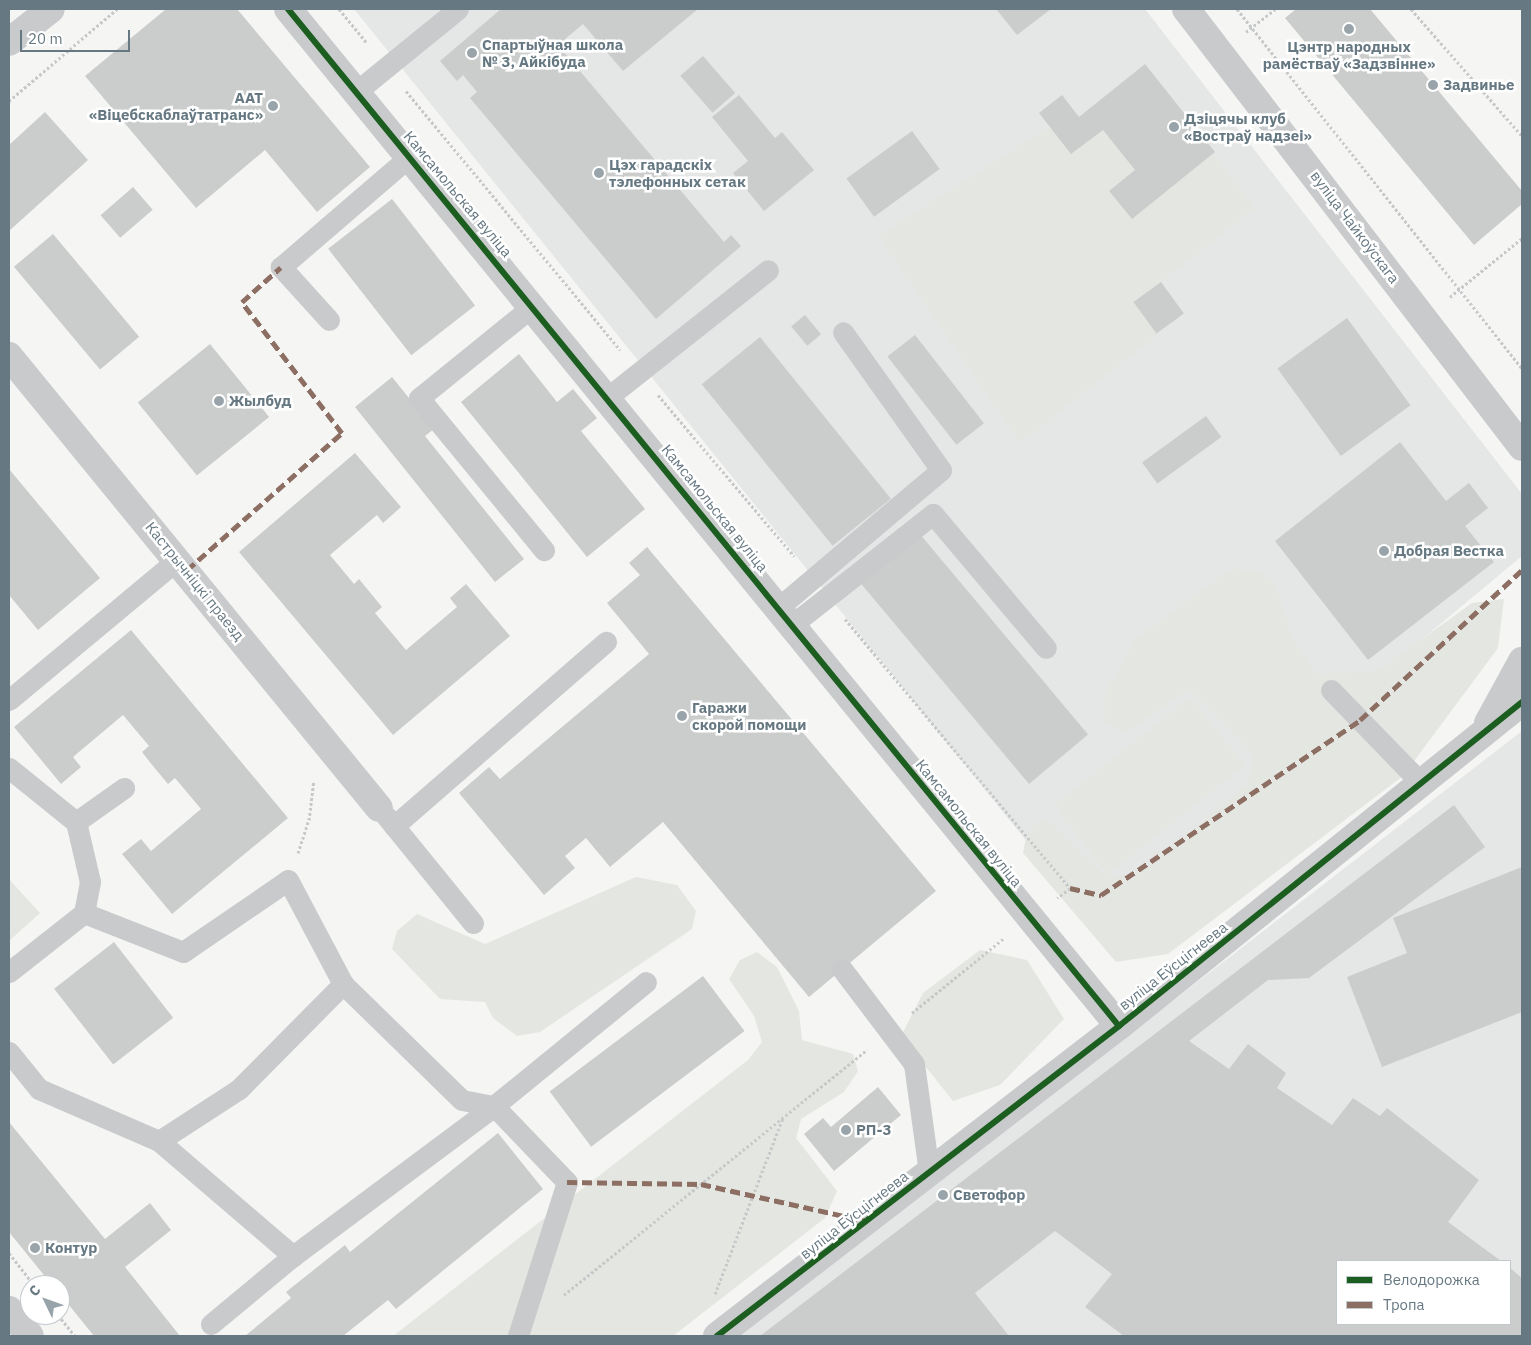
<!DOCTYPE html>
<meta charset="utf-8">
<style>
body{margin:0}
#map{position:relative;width:1531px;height:1345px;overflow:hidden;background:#f5f5f4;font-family:"IBM Plex Sans",sans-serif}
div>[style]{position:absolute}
.built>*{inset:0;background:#e5e6e6}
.green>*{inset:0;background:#e4e7e1}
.building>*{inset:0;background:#cbcdcd;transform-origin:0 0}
.path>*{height:3px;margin-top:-1.5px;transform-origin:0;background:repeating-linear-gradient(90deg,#c7c8c9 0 2.5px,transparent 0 5px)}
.service>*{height:21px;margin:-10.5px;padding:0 10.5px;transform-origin:10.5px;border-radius:10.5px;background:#c9cacb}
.minor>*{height:28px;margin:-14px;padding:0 14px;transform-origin:14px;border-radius:14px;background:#c9cacb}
.quiet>*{height:5px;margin-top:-2.5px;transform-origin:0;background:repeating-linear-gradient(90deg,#8d6e63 0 10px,transparent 0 15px)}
.cycleway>*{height:6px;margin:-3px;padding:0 3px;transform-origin:3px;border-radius:3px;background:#1b5e20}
.dots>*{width:14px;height:14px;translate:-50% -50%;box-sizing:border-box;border:2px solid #fff;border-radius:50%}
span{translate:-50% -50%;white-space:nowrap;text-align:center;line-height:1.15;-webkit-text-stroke:5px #fff;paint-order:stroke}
.poi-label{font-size:15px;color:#667882;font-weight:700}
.left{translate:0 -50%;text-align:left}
.right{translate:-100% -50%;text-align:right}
.street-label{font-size:15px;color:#667882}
.frame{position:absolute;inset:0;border:10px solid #667882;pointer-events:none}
.legend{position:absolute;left:1336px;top:1260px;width:175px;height:65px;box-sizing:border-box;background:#fff;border:1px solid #c2c9cd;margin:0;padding:6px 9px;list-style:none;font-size:15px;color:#667882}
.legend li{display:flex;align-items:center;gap:10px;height:25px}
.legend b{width:25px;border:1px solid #c2c9cd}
.north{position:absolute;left:20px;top:1275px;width:50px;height:50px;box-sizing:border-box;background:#fff;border:1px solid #c2c9cd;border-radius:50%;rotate:312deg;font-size:14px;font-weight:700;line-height:20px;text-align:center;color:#667882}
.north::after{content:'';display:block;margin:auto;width:18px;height:22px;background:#98a4aa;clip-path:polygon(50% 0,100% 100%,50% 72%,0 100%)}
.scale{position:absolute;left:20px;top:30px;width:110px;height:22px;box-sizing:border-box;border:2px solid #667882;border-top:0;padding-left:6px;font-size:15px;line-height:18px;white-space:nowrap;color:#667882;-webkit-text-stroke:4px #fff;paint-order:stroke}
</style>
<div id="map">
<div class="built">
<div style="clip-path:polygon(354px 9px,1145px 9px,1522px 494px,1522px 556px,1088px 917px)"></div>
<div style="clip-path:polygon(evenodd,1522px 731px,1522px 1336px,739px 1336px,1522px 731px,1337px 1261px,1510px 1261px,1510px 1324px,1337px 1324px,1337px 1261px)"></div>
</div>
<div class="green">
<div style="clip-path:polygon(1145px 64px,1255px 208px,1161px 282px,1184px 314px,1020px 443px,878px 236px,1049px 127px,1039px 113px,1062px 95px,1080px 117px)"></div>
<div style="clip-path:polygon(1231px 569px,1260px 571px,1275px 584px,1291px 634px,1316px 674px,1376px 672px,1472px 603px,1504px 599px,1498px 648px,1403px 776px,1168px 954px,1116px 962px,1023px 853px,1027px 832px,1047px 818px,1102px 873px,1108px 874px,1054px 805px,1191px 697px,1245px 765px,1109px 874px,1134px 878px,1247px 784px,1255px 757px,1190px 688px,1124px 734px,1105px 722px,1105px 693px,1137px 638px)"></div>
<div style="clip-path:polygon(636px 877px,677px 885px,696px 911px,692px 929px,540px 1032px,517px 1036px,493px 1018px,485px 1002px,440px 999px,392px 949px,397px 931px,417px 914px,485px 944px)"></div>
<div style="clip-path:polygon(9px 879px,40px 913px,9px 941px,9px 878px)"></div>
<div style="clip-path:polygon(980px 950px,1027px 960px,1064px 1019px,1000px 1085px,953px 1101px,901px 1036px,923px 993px)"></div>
<div style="clip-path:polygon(757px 952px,777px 967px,799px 1011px,802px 1040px,853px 1054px,858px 1071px,844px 1092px,801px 1119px,796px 1138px,837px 1191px,825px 1218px,673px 1336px,393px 1336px,748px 1060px,762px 1042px,754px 1016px,729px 979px,740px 960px)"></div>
</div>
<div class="building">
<div style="clip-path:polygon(166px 9px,237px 9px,370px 167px,317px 212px,265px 150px,196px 208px,85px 76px)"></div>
<div style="clip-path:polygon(501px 9px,698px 9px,623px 71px,583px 24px,558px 45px,724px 242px,731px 235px,741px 246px,656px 319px,470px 98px,477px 92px,463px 75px,457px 81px,440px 61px)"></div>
<div style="clip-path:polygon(996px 9px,1051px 9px,1017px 35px)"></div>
<div style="clip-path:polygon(1296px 9px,1370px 9px,1522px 191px,1522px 204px,1474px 245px,1285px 18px)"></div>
<div style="left:703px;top:56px;width:49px;height:30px;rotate:49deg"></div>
<div style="clip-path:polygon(1145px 64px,1215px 152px,1132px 219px,1109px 191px,1135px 170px,1103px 130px,1071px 154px,1039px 113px,1062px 95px,1079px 117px)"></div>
<div style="clip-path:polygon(739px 95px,775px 138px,782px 132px,814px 170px,764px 211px,733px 173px,748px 161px,712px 117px)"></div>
<div style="clip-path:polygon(45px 112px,88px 160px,9px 231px,9px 145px)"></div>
<div style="left:912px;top:131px;width:47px;height:81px;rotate:54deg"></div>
<div style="left:133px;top:187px;width:30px;height:43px;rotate:49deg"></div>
<div style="left:392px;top:199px;width:135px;height:81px;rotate:52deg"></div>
<div style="left:53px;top:234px;width:134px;height:51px;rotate:50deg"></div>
<div style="left:1161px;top:282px;width:39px;height:34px;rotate:54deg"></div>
<div style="left:805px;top:315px;width:25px;height:18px;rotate:50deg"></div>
<div style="left:1347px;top:318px;width:108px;height:86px;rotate:54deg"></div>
<div style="left:915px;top:335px;width:112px;height:35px;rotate:52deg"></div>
<div style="left:760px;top:337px;width:208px;height:75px;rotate:51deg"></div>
<div style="left:210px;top:344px;width:94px;height:93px;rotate:51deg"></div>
<div style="clip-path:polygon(519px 354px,557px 402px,573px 389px,597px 418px,581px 431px,645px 509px,587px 557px,461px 402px)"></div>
<div style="clip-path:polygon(392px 377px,434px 429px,425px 436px,524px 559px,495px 582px,355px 407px)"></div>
<div style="left:1206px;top:416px;width:26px;height:79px;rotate:54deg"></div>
<div style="clip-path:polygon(1400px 442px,1446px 501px,1469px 483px,1488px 508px,1465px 526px,1494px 562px,1368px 660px,1275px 541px)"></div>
<div style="clip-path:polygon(355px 453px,401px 507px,383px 523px,377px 515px,330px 555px,354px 584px,359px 579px,382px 607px,375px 613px,406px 650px,457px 607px,450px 598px,466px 584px,510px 636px,393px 735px,239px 552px)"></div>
<div style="clip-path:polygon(9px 469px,100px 578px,38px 630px,9px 595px)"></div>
<div style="left:919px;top:533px;width:263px;height:77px;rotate:50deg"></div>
<div style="clip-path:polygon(647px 547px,936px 891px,809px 997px,663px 822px,610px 867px,586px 838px,565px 856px,575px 868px,544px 895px,459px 793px,489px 767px,500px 779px,649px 654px,607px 603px,640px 575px,629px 563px)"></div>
<div style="clip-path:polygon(131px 630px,288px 818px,172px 914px,122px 854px,141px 839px,151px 851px,201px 809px,175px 778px,168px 784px,153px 766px,142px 752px,149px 746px,123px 715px,73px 757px,81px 767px,61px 784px,14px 727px)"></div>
<div style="clip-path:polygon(1454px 805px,1485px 847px,1309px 978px,1268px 980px,1189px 1041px,1229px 1069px,1248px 1044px,1286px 1073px,1277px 1088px,1332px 1125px,1353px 1098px,1380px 1116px,1387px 1108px,1479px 1180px,1448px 1222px,1501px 1261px,1337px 1261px,1337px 1324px,1510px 1324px,1510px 1268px,1522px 1278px,1522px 1336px,1124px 1336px,1085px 1307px,1112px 1274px,1055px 1231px,975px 1293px,1009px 1336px,760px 1336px)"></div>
<div style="clip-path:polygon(1522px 867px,1522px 1012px,1382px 1067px,1347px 977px,1407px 953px,1393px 918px)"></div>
<div style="left:114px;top:942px;width:96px;height:76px;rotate:52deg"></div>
<div style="left:703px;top:976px;width:69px;height:192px;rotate:53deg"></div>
<div style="clip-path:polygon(878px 1087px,901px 1115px,834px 1171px,804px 1134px,823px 1118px,831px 1127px)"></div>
<div style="clip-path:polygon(9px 1122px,105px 1239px,150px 1203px,171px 1230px,125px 1267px,180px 1336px,94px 1336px,60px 1294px,60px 1285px,52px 1285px,9px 1232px)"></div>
<div style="clip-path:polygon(498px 1133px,543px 1189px,396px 1309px,388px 1300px,343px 1336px,245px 1336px,291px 1298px,286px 1292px,345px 1245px,350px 1252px)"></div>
</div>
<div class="path">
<div style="left:339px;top:9px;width:44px;rotate:50.5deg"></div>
<div style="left:1237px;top:9px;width:458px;rotate:51.6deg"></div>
<div style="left:1411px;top:9px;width:169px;rotate:48.8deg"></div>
<div style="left:1246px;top:32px;width:37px;rotate:-38deg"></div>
<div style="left:406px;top:91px;width:336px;rotate:50.4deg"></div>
<div style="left:9px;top:101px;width:142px;rotate:-40.4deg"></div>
<div style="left:1450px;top:297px;width:93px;rotate:-39.3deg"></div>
<div style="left:658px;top:395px;width:211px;rotate:49.8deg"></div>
<div style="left:845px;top:619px;width:351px;rotate:50.1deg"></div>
<div style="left:1070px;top:888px;width:16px;rotate:142deg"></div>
<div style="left:298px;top:853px;width:35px;rotate:-72deg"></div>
<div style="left:309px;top:820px;width:38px;rotate:-83deg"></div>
<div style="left:912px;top:1013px;width:119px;rotate:-39.2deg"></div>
<div style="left:9px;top:1253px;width:41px;rotate:52deg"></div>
<div style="left:715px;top:1294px;width:189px;rotate:-68.9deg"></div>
<div style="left:564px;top:1295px;width:390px;rotate:-39deg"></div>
<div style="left:58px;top:1315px;width:27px;rotate:51deg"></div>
</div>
<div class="service">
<div style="left:357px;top:91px;width:130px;rotate:-39.1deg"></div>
<div style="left:534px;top:305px;width:148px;rotate:141deg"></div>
<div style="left:419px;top:398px;width:197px;rotate:50.6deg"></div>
<div style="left:329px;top:320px;width:72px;rotate:-132.2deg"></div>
<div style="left:281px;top:267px;width:170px;rotate:-40.7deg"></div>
<div style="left:608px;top:397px;width:204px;rotate:-38.4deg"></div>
<div style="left:779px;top:607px;width:212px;rotate:-40.2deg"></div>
<div style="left:941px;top:470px;width:169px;rotate:-125.4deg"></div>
<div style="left:793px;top:624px;width:178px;rotate:-38.2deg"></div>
<div style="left:933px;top:514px;width:175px;rotate:49.9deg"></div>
<div style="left:1331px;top:690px;width:131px;rotate:45.9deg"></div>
<div style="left:9px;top:700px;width:220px;rotate:-39.8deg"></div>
<div style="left:9px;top:768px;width:86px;rotate:38.9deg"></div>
<div style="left:76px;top:822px;width:59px;rotate:-35.3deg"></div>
<div style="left:386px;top:816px;width:138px;rotate:50.9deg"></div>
<div style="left:394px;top:826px;width:281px;rotate:-41deg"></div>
<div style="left:84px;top:913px;width:106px;rotate:21.5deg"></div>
<div style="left:183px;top:952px;width:127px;rotate:-34.4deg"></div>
<div style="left:288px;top:880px;width:118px;rotate:62.1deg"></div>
<div style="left:343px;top:984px;width:166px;rotate:44.3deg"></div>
<div style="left:462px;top:1100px;width:33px;rotate:11deg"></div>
<div style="left:494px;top:1106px;width:105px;rotate:46.2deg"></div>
<div style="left:567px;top:1182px;width:162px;rotate:107.7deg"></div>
<div style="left:842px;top:969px;width:119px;rotate:52.8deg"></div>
<div style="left:914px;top:1064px;width:109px;rotate:82.1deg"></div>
<div style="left:9px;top:972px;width:95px;rotate:-38.2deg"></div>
<div style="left:84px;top:913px;width:32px;rotate:-79deg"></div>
<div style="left:90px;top:882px;width:62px;rotate:-103.1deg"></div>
<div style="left:9px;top:1052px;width:48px;rotate:51deg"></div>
<div style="left:39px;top:1089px;width:131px;rotate:23.4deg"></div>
<div style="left:159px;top:1141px;width:177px;rotate:40.6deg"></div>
<div style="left:159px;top:1141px;width:95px;rotate:-33deg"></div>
<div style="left:239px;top:1089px;width:148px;rotate:-45.3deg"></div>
<div style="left:211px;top:1324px;width:107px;rotate:-39.7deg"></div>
<div style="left:293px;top:1256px;width:251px;rotate:-36.7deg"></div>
<div style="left:494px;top:1106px;width:196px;rotate:-39.2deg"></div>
</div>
<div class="minor">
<div style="left:288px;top:9px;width:1313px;rotate:50.75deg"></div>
<div style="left:1186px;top:9px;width:552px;rotate:52.51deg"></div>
<div style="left:9px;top:42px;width:53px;rotate:-38.2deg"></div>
<div style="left:9px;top:356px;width:584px;rotate:50.7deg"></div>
<div style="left:1488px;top:723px;width:71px;rotate:-61.3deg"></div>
<div style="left:9px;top:1310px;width:33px;rotate:51deg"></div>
<div style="left:717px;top:1336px;width:508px;rotate:-37.64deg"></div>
<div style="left:1119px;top:1026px;width:517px;rotate:-38.8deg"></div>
</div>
<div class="quiet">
<div style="left:187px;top:570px;width:207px;rotate:-41.5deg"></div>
<div style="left:342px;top:433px;width:165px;rotate:-127.4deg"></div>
<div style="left:242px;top:302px;width:52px;rotate:-41.9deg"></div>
<div style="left:1070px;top:888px;width:32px;rotate:13deg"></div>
<div style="left:1101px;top:895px;width:313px;rotate:-34deg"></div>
<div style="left:1360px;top:720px;width:221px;rotate:-42.8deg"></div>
<div style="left:567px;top:1182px;width:134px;rotate:0.9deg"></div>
<div style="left:701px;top:1184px;width:169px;rotate:12.6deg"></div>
</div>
<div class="cycleway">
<div style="left:288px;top:9px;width:1313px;rotate:50.75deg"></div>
<div style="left:717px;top:1336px;width:508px;rotate:-37.64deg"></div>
<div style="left:1119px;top:1026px;width:517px;rotate:-38.8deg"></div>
</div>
<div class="dots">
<div style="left:1349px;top:29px;background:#98a4aa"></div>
<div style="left:472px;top:53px;background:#98a4aa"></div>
<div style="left:1433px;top:85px;background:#98a4aa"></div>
<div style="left:273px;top:106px;background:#98a4aa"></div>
<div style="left:1174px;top:127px;background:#98a4aa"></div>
<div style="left:599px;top:173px;background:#98a4aa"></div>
<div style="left:219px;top:401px;background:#98a4aa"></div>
<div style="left:1384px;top:551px;background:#98a4aa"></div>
<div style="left:682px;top:716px;background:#98a4aa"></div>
<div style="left:846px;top:1130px;background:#98a4aa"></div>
<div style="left:943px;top:1195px;background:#98a4aa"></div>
<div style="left:35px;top:1248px;background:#98a4aa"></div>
</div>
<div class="poi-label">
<span class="left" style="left:482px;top:53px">Спартыўная школа<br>№ 3, Айкібуда</span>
<span style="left:1349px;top:55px">Цэнтр народных<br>рамёстваў «Задзвінне»</span>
<span class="left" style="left:1443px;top:85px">Задвинье</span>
<span class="right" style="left:263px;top:106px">ААТ<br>«Віцебскаблаўтатранс»</span>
<span class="left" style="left:1184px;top:127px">Дзіцячы клуб<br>«Востраў надзеі»</span>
<span class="left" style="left:609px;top:173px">Цэх гарадскіх<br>тэлефонных сетак</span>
<span class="left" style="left:229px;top:401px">Жылбуд</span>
<span class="left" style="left:1394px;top:551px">Добрая Вестка</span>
<span class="left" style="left:692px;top:716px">Гаражи<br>скорой помощи</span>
<span class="left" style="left:856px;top:1130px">РП-3</span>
<span class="left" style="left:953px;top:1195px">Светофор</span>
<span class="left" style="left:45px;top:1248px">Контур</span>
</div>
<div class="street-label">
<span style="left:458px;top:194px;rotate:50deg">Камсамольская вуліца</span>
<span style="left:1355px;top:227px;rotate:53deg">вуліца Чайкоўскага</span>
<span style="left:715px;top:508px;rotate:51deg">Камсамольская вуліца</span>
<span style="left:195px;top:581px;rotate:51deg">Кастрычніцкі праезд</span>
<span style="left:969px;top:823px;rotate:51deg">Камсамольская вуліца</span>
<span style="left:1173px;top:966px;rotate:-38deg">вуліца Еўсцігнеева</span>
<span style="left:854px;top:1215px;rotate:-38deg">вуліца Еўсцігнеева</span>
</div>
<div class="frame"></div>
<ul class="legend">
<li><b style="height:6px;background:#1b5e20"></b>Велодорожка</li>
<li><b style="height:6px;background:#8d6e63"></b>Тропа</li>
</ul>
<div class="north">С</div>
<div class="scale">20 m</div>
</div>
